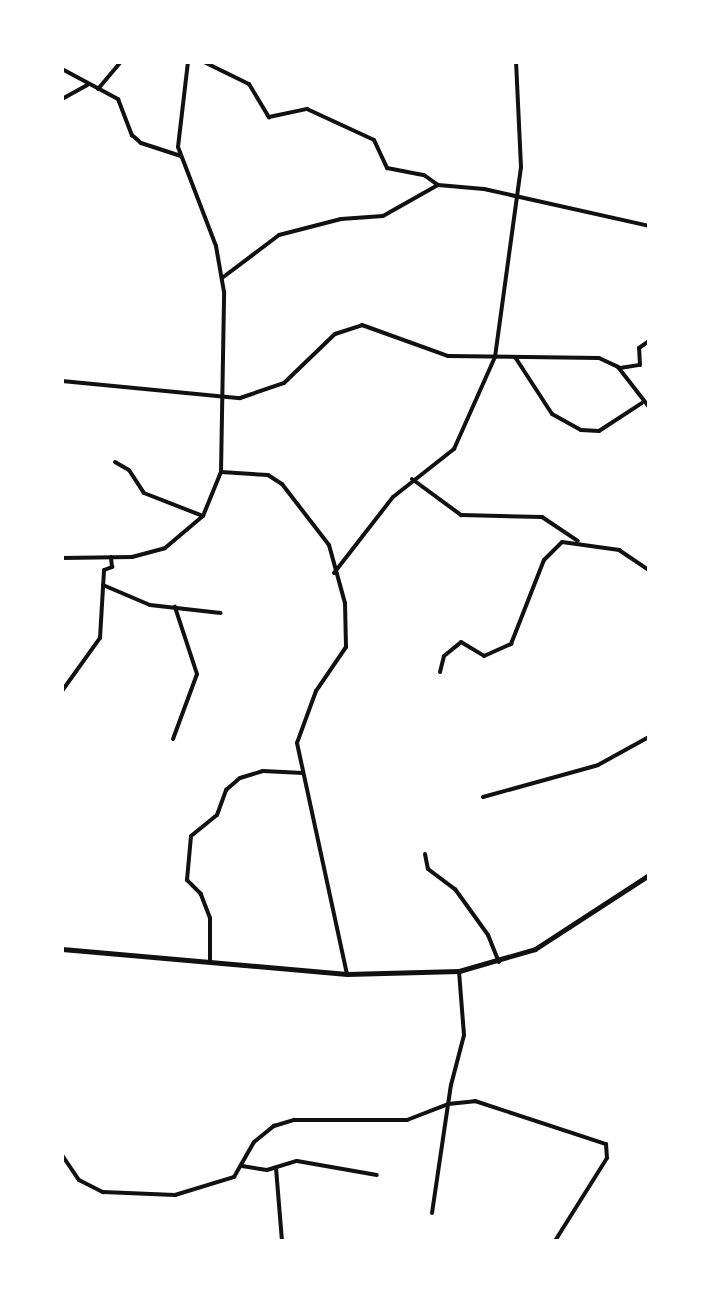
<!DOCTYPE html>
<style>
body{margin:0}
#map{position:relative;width:711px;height:1303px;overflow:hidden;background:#fff;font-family:"PT Serif",serif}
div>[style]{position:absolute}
.minor>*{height:4px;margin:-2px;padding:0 2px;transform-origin:2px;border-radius:2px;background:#111}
.secondary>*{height:5px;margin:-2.5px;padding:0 2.5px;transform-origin:2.5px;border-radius:2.5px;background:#111}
span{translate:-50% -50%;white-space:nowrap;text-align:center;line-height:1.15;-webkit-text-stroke:6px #fff;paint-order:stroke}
.frame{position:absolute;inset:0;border:64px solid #fff;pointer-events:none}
</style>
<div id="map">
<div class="minor">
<div style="left:204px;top:62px;width:50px;rotate:26.1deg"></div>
<div style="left:249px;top:84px;width:39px;rotate:59deg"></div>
<div style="left:269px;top:117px;width:39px;rotate:-12deg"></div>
<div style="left:307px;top:109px;width:74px;rotate:24.8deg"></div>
<div style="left:374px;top:140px;width:31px;rotate:65deg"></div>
<div style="left:387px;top:168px;width:38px;rotate:11deg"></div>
<div style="left:424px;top:175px;width:17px;rotate:36deg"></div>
<div style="left:438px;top:185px;width:46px;rotate:5deg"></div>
<div style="left:484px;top:189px;width:169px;rotate:12.6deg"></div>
<div style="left:62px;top:69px;width:64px;rotate:28.2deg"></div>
<div style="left:118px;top:99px;width:39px;rotate:69deg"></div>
<div style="left:132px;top:135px;width:12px;rotate:42deg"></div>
<div style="left:141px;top:143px;width:42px;rotate:18deg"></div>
<div style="left:98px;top:89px;width:35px;rotate:-50deg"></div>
<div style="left:62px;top:99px;width:29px;rotate:-29deg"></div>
<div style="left:222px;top:278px;width:71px;rotate:-37deg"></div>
<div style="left:279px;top:235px;width:64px;rotate:-14.5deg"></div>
<div style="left:341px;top:219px;width:42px;rotate:-4.1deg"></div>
<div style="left:383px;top:216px;width:63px;rotate:-29.4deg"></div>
<div style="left:515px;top:357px;width:68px;rotate:57deg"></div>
<div style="left:552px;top:414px;width:33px;rotate:29deg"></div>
<div style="left:581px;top:430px;width:18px;rotate:3deg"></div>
<div style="left:599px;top:431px;width:51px;rotate:-33.1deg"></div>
<div style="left:620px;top:368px;width:20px;rotate:-9deg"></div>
<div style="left:640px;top:365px;width:17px;rotate:-93deg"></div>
<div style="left:639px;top:348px;width:12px;rotate:-35deg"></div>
<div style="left:62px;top:381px;width:179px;rotate:5.5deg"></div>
<div style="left:240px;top:398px;width:46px;rotate:-18.8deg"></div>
<div style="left:284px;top:383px;width:71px;rotate:-43.9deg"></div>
<div style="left:335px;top:334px;width:28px;rotate:-18deg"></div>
<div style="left:362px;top:325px;width:91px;rotate:19.8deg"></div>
<div style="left:448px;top:356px;width:151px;rotate:0.8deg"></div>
<div style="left:599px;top:358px;width:21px;rotate:25deg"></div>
<div style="left:618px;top:367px;width:51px;rotate:52.2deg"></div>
<div style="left:115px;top:462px;width:16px;rotate:30deg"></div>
<div style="left:129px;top:470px;width:27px;rotate:57deg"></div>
<div style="left:144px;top:493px;width:63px;rotate:21.3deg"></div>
<div style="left:221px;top:472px;width:47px;rotate:3.7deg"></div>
<div style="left:268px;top:475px;width:17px;rotate:33deg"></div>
<div style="left:282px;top:484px;width:77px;rotate:52.4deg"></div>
<div style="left:329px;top:545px;width:60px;rotate:74.6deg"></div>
<div style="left:345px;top:603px;width:44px;rotate:88.7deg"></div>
<div style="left:346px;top:647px;width:53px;rotate:124.3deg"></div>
<div style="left:316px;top:691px;width:55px;rotate:110.1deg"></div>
<div style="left:297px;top:743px;width:236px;rotate:77.8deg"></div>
<div style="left:412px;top:479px;width:61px;rotate:36.3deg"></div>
<div style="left:461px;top:515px;width:81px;rotate:1.4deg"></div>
<div style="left:542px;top:517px;width:43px;rotate:33.7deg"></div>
<div style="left:62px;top:558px;width:70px;rotate:-0.8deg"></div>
<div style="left:132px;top:557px;width:34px;rotate:-15deg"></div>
<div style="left:165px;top:548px;width:50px;rotate:-40.1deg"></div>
<div style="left:203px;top:516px;width:48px;rotate:-67.8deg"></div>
<div style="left:221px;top:472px;width:180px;rotate:-89deg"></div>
<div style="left:224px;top:292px;width:47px;rotate:-99.9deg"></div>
<div style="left:216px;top:246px;width:106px;rotate:-111deg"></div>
<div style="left:178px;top:147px;width:86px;rotate:-83.3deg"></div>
<div style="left:334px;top:573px;width:96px;rotate:-52.2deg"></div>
<div style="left:393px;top:497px;width:78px;rotate:-38.2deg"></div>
<div style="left:454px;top:449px;width:101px;rotate:-66deg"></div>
<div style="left:495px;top:357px;width:192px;rotate:-82.2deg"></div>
<div style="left:521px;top:167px;width:105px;rotate:-92.7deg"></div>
<div style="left:103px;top:585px;width:51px;rotate:23.1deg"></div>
<div style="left:150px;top:605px;width:71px;rotate:6.4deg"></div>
<div style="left:440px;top:672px;width:16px;rotate:-76deg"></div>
<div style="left:444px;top:656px;width:22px;rotate:-39deg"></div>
<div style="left:461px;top:642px;width:27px;rotate:31deg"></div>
<div style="left:484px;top:656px;width:30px;rotate:-24deg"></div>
<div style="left:511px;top:644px;width:90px;rotate:-68.6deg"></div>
<div style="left:544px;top:560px;width:25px;rotate:-45deg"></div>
<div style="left:562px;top:542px;width:58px;rotate:8deg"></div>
<div style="left:619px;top:550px;width:36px;rotate:34deg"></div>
<div style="left:62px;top:691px;width:65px;rotate:-54.4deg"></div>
<div style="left:100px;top:638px;width:68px;rotate:-86.6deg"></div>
<div style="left:104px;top:570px;width:9px;rotate:-21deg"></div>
<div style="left:112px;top:567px;width:10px;rotate:-96deg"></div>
<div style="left:173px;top:739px;width:69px;rotate:-69.7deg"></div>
<div style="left:197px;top:674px;width:71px;rotate:-108.2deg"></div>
<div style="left:483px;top:797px;width:119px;rotate:-15.5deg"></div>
<div style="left:598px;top:765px;width:58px;rotate:-28.8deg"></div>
<div style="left:425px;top:854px;width:15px;rotate:79deg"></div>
<div style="left:428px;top:869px;width:34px;rotate:37deg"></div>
<div style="left:455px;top:889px;width:57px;rotate:54.3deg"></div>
<div style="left:488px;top:935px;width:29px;rotate:68deg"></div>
<div style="left:210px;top:962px;width:44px;rotate:-90deg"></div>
<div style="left:210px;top:918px;width:26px;rotate:-111deg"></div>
<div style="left:201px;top:894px;width:20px;rotate:-135deg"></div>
<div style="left:187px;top:880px;width:44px;rotate:-84.8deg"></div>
<div style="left:191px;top:836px;width:33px;rotate:-39deg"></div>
<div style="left:217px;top:815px;width:27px;rotate:-70deg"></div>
<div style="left:226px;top:790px;width:18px;rotate:-41deg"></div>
<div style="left:240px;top:778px;width:24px;rotate:-17deg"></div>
<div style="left:263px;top:771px;width:40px;rotate:2.9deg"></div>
<div style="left:62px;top:1155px;width:30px;rotate:56deg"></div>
<div style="left:79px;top:1180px;width:27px;rotate:27deg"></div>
<div style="left:103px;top:1192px;width:72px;rotate:2.4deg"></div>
<div style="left:175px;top:1195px;width:62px;rotate:-17deg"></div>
<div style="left:234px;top:1177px;width:40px;rotate:-60.3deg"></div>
<div style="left:254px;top:1142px;width:26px;rotate:-39deg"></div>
<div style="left:274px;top:1126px;width:21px;rotate:-17deg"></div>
<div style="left:294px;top:1120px;width:113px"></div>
<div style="left:407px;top:1120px;width:44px;rotate:-21.3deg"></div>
<div style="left:448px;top:1104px;width:27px;rotate:-6deg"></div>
<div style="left:475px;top:1101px;width:138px;rotate:18.2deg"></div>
<div style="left:606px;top:1144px;width:14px;rotate:86deg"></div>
<div style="left:607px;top:1158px;width:98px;rotate:122.1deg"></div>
<div style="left:242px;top:1166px;width:25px;rotate:9deg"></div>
<div style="left:267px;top:1170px;width:31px;rotate:-17deg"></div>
<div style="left:297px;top:1161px;width:81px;rotate:9.9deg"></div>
<div style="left:276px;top:1168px;width:73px;rotate:85.3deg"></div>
<div style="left:432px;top:1213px;width:129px;rotate:-81.6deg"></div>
<div style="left:451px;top:1085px;width:52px;rotate:-75.4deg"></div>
<div style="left:464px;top:1035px;width:64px;rotate:-94.5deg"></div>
</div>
<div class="secondary">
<div style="left:62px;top:949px;width:286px;rotate:5deg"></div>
<div style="left:347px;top:974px;width:112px;rotate:-1.5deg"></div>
<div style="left:459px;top:971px;width:79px;rotate:-16.1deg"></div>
<div style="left:535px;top:949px;width:136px;rotate:-33deg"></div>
</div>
<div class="frame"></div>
</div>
